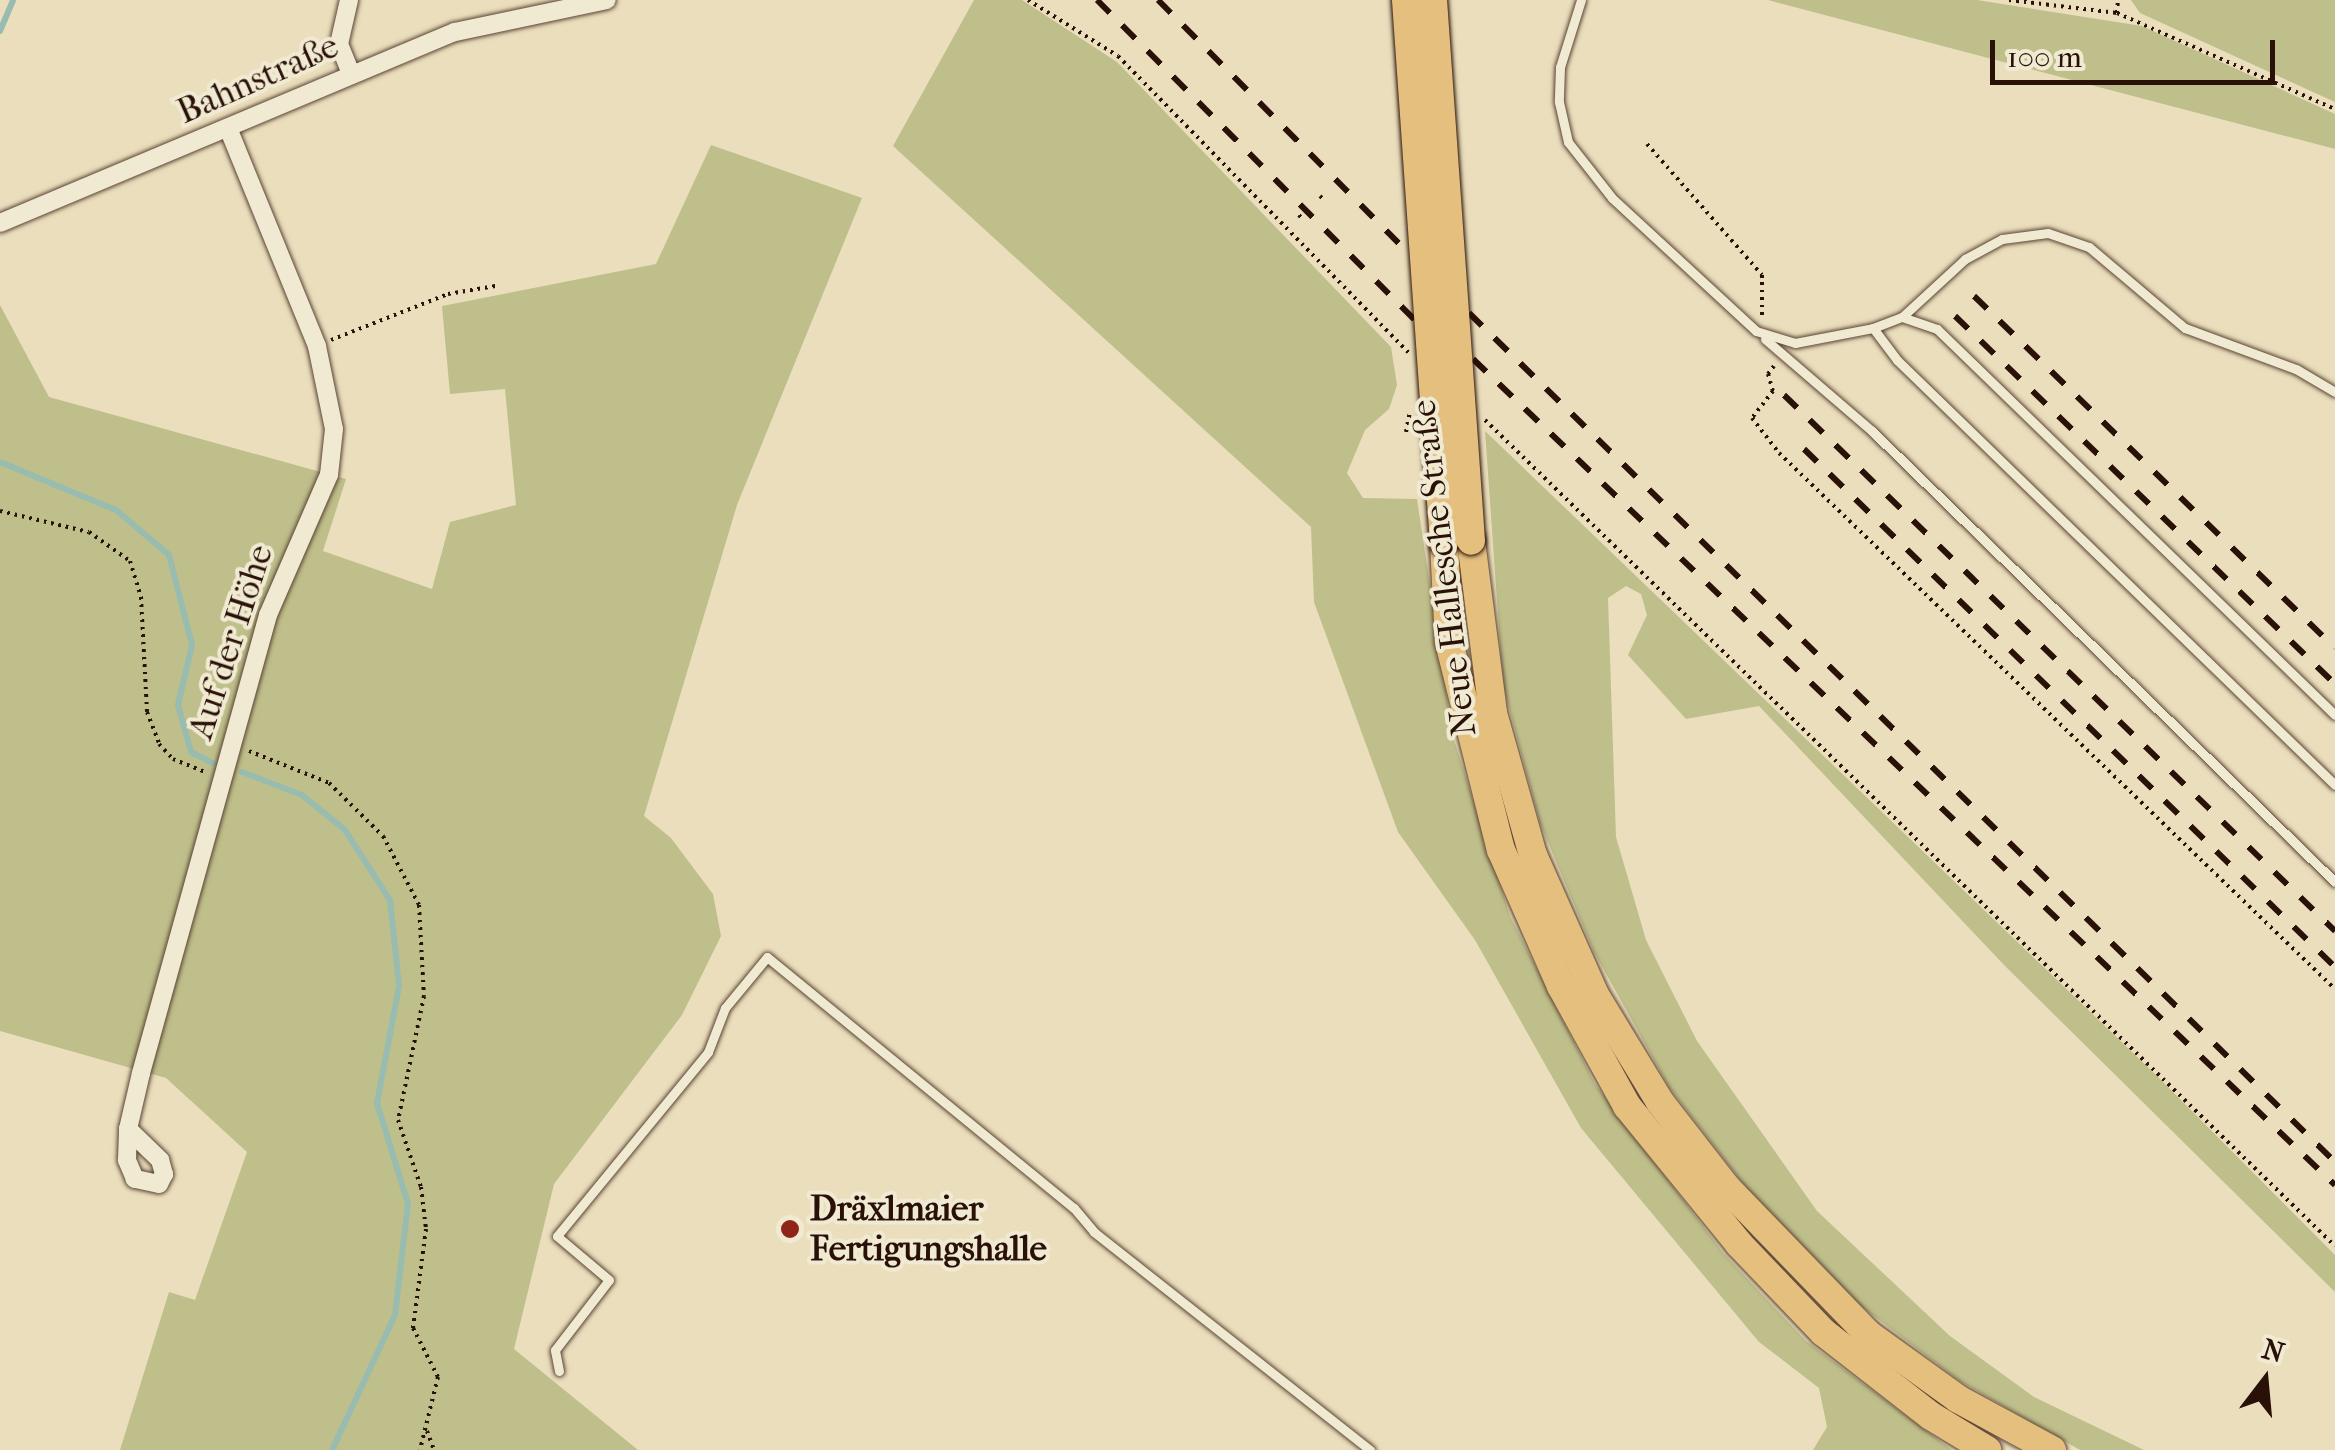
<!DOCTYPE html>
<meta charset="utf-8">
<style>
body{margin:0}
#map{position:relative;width:2335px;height:1450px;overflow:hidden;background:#eadebc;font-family:"IM FELL French Canon",serif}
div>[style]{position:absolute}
.green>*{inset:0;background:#bfbf8b}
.stream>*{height:6px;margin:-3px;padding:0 3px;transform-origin:3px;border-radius:3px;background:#98bcaf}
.path>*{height:4px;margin-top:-2px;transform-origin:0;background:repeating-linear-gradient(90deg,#2a1107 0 2.5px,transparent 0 7.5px)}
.roads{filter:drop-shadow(0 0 2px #5a4434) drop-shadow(0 0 2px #5a4434)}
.lane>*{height:9px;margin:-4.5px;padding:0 4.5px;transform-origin:4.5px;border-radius:4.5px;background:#f1ead3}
.street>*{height:18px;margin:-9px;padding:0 9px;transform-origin:9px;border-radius:9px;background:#f1ead3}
.primary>*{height:28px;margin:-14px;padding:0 14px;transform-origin:14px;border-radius:14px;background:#e5bf7e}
.rail>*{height:6px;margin-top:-3px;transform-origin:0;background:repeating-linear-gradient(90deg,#2a1107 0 18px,transparent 0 36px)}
.bridges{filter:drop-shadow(0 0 2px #2a1107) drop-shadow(0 0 2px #2a1107)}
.primary-bridge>*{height:28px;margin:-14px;padding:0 14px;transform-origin:14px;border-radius:14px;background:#e5bf7e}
.dots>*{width:28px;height:28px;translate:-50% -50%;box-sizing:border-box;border:5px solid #f1ead3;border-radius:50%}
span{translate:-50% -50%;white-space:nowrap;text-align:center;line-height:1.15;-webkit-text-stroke:8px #f1ead3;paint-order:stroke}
.street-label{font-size:35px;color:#2a1107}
.poi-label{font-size:35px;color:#2a1107;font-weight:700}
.left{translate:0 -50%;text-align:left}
.north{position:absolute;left:2215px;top:1330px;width:100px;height:100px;-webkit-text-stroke:8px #f1ead3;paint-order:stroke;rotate:16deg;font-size:28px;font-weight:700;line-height:40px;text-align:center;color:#2a1107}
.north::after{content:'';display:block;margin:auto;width:35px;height:45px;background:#2a1107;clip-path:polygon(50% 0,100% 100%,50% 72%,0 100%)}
.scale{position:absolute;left:1990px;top:40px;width:285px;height:45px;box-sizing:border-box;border:5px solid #2a1107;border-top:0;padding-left:12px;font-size:30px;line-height:35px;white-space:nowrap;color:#2a1107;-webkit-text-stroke:8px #f1ead3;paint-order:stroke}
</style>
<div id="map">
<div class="green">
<div style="clip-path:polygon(974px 0,1022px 0,1117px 62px,1391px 347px,1397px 385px,1389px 409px,1365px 430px,1347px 473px,1363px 498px,1417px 499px,1453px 737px,1510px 916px,1595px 1084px,1724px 1254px,1806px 1341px,1952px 1450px,1813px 1450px,1827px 1427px,1819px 1388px,1759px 1342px,1581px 1128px,1475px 940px,1398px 832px,1314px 602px,1311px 527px,893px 146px)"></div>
<div style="clip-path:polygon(1768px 0,1977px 0,2142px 26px,2335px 114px,2335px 149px)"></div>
<div style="clip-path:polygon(2131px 0,2335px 0,2335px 102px,2140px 13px)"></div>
<div style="clip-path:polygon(711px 145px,862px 198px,737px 505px,644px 816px,671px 838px,713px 894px,721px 936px,682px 1015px,554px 1184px,514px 1349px,638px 1450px,120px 1450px,169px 1292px,195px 1300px,247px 1152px,166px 1078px,0 1031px,0 305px,49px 397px,346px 479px,323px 551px,432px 589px,450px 522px,516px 505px,505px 389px,450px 394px,442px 306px,656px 264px)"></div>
<div style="clip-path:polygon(1485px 431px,2156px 1075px,2335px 1255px,2335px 1292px,2005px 966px,1759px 706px,1686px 719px,1628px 655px,1647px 615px,1641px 594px,1626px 586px,1608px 598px,1616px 837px,1646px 940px,1697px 1041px,1817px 1211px,1950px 1336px,2034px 1397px,2144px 1450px,2080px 1450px,1960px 1381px,1853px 1300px,1772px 1221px,1669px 1087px,1594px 952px,1540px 823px,1503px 685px)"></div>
</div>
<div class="stream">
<div style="left:0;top:31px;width:34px;rotate:-67deg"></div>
<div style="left:0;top:462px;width:126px;rotate:22.5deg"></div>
<div style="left:116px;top:510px;width:70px;rotate:40.3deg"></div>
<div style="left:169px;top:555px;width:93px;rotate:75.7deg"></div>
<div style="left:192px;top:645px;width:62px;rotate:103.1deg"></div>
<div style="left:178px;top:705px;width:49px;rotate:74.5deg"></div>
<div style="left:191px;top:752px;width:25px;rotate:27deg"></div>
<div style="left:242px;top:772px;width:64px;rotate:21deg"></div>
<div style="left:302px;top:795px;width:55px;rotate:39.1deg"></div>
<div style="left:345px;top:830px;width:83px;rotate:57.3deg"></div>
<div style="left:390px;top:900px;width:86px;rotate:84deg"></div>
<div style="left:399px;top:986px;width:119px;rotate:100.6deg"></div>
<div style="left:377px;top:1103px;width:106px;rotate:72.9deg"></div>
<div style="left:408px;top:1204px;width:112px;rotate:96.7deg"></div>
<div style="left:395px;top:1315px;width:149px;rotate:115deg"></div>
</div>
<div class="path">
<div style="left:1028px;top:0;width:106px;rotate:31.9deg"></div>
<div style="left:1118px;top:56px;width:416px;rotate:45.6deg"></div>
<div style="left:2009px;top:0;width:109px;rotate:6.9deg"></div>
<div style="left:2117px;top:13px;width:238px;rotate:23.8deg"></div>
<div style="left:2117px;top:13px;width:13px;rotate:-86deg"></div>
<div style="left:1647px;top:144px;width:174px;rotate:48.7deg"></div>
<div style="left:1762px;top:275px;width:44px;rotate:90deg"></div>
<div style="left:1320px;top:196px;width:4px;rotate:45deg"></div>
<div style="left:1299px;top:215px;width:5px;rotate:53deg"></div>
<div style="left:331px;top:340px;width:126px;rotate:-21.5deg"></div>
<div style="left:448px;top:294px;width:48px;rotate:-9.7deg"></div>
<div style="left:1774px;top:366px;width:10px;rotate:127deg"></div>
<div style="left:1768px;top:374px;width:18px;rotate:74deg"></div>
<div style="left:1773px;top:391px;width:34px;rotate:128deg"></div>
<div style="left:1752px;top:418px;width:44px;rotate:52.4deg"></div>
<div style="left:1779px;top:453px;width:772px;rotate:43.95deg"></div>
<div style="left:1485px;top:420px;width:1185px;rotate:44.18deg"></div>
<div style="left:1406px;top:432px;width:20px;rotate:-79deg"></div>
<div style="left:0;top:511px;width:91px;rotate:13.3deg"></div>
<div style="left:89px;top:532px;width:50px;rotate:35.3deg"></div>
<div style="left:130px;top:561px;width:38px;rotate:73deg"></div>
<div style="left:141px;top:597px;width:115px;rotate:87deg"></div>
<div style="left:147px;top:712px;width:34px;rotate:69deg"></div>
<div style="left:159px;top:744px;width:21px;rotate:47deg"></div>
<div style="left:173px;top:759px;width:37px;rotate:22deg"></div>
<div style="left:249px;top:751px;width:86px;rotate:21.8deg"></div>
<div style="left:329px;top:783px;width:76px;rotate:44.5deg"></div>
<div style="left:383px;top:836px;width:78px;rotate:62.4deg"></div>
<div style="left:419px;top:905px;width:91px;rotate:86.9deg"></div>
<div style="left:424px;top:996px;width:127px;rotate:101.8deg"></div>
<div style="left:398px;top:1120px;width:71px;rotate:71.1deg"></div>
<div style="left:421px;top:1187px;width:42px;rotate:83.2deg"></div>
<div style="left:426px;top:1229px;width:100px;rotate:97.5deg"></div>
<div style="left:413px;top:1328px;width:55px;rotate:63deg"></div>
<div style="left:438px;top:1377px;width:75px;rotate:103.9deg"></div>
<div style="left:427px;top:1431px;width:20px;rotate:70deg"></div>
</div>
<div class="roads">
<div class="lane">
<div style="left:1581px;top:0;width:70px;rotate:107.4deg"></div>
<div style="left:1560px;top:67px;width:35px;rotate:92deg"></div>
<div style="left:1559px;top:102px;width:41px;rotate:77.3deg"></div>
<div style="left:1568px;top:142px;width:71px;rotate:51.8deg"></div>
<div style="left:1612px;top:198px;width:196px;rotate:42.7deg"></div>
<div style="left:1756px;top:331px;width:41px;rotate:17.1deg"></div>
<div style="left:1795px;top:343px;width:79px;rotate:-10.9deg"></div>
<div style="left:1873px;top:328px;width:31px;rotate:-21deg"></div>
<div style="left:1902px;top:317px;width:86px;rotate:-42.6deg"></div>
<div style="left:1965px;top:259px;width:42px;rotate:-28.4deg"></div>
<div style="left:2002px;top:239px;width:46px;rotate:-7.4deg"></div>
<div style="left:2048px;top:233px;width:43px;rotate:18.9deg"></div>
<div style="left:2089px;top:247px;width:126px;rotate:40.2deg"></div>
<div style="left:2185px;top:328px;width:118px;rotate:20.3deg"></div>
<div style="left:2296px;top:369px;width:45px;rotate:30.5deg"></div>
<div style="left:1902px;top:317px;width:37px;rotate:19deg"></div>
<div style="left:1937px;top:329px;width:554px;rotate:44.12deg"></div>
<div style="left:1873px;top:328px;width:40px;rotate:53deg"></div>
<div style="left:1897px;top:360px;width:610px;rotate:44.14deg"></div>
<div style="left:1765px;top:339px;width:141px;rotate:40.7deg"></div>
<div style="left:1872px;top:431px;width:646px;rotate:44.25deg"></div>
<div style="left:559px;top:1371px;width:21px;rotate:-101deg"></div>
<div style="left:555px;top:1350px;width:88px;rotate:-52.4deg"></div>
<div style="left:609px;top:1280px;width:68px;rotate:-139.8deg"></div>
<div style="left:557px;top:1236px;width:238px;rotate:-50.6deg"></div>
<div style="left:708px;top:1052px;width:47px;rotate:-68.9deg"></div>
<div style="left:725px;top:1008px;width:66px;rotate:-50.5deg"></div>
<div style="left:767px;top:957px;width:397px;rotate:39.3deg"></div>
<div style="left:1074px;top:1208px;width:31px;rotate:50deg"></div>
<div style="left:1094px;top:1232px;width:352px;rotate:38.3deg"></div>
</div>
<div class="street">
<div style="left:349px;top:0;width:45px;rotate:102.8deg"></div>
<div style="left:339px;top:44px;width:31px;rotate:68deg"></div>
<div style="left:0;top:223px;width:493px;rotate:-22.8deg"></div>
<div style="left:455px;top:32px;width:155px;rotate:-11.9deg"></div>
<div style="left:128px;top:1129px;width:45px;rotate:44.1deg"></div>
<div style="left:160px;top:1160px;width:15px;rotate:74deg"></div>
<div style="left:164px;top:1174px;width:11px;rotate:117deg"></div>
<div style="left:159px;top:1184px;width:25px;rotate:-168deg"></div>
<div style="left:135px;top:1179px;width:21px;rotate:-113deg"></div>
<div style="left:127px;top:1160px;width:31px;rotate:-88deg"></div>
<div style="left:128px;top:1129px;width:57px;rotate:-76.9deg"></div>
<div style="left:141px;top:1073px;width:475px;rotate:-74.5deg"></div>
<div style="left:268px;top:615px;width:153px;rotate:-66.5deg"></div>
<div style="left:329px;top:475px;width:46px;rotate:-83.8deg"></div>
<div style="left:334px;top:429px;width:85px;rotate:-101.6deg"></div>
<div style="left:317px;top:346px;width:235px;rotate:-112.2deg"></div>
</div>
<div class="primary">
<div style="left:1471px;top:541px;width:173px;rotate:82.7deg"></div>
<div style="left:1493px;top:713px;width:148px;rotate:74.3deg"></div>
<div style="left:1533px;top:855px;width:153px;rotate:66.1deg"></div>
<div style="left:1595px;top:995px;width:125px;rotate:58.7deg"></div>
<div style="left:1660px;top:1102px;width:109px;rotate:52.1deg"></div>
<div style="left:1727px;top:1188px;width:203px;rotate:46deg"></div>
<div style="left:1868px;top:1334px;width:111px;rotate:35.8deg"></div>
<div style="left:1958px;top:1399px;width:107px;rotate:28.5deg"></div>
<div style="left:1444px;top:543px;width:99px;rotate:87.1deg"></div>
<div style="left:1449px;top:642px;width:214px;rotate:76deg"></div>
<div style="left:1501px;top:850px;width:149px;rotate:66.2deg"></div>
<div style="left:1561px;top:986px;width:137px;rotate:61.2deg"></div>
<div style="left:1627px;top:1106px;width:178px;rotate:50.9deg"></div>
<div style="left:1739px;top:1244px;width:122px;rotate:46.3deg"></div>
<div style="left:1823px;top:1332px;width:137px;rotate:37.9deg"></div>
<div style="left:1931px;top:1416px;width:66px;rotate:31.3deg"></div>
</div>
</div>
<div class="rail">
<div style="left:1097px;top:0;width:453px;rotate:45.2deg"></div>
<div style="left:1158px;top:0;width:360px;rotate:45.3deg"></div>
<div style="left:1974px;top:296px;width:504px;rotate:44.28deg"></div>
<div style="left:1469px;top:313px;width:1213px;rotate:44.43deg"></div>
<div style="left:1955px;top:316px;width:529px;rotate:44.08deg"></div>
<div style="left:1473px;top:359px;width:1194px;rotate:43.78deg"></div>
<div style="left:1784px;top:395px;width:769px;rotate:44.21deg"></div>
<div style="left:1804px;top:449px;width:742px;rotate:44.29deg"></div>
</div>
<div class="bridges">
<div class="primary-bridge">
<div style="left:1406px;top:0;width:544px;rotate:86deg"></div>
<div style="left:1433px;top:0;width:542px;rotate:85.98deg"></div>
</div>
</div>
<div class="dots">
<div style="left:790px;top:1229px;background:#8f2418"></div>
</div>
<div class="street-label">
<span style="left:258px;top:79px;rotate:-24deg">Bahnstraße</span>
<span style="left:1444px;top:568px;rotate:-97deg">Neue Hallesche Straße</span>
<span style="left:231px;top:642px;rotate:-72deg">Auf der Höhe</span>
</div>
<div class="poi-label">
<span class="left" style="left:810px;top:1229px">Dräxlmaier<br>Fertigungshalle</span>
</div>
<div class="north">N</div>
<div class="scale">100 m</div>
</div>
